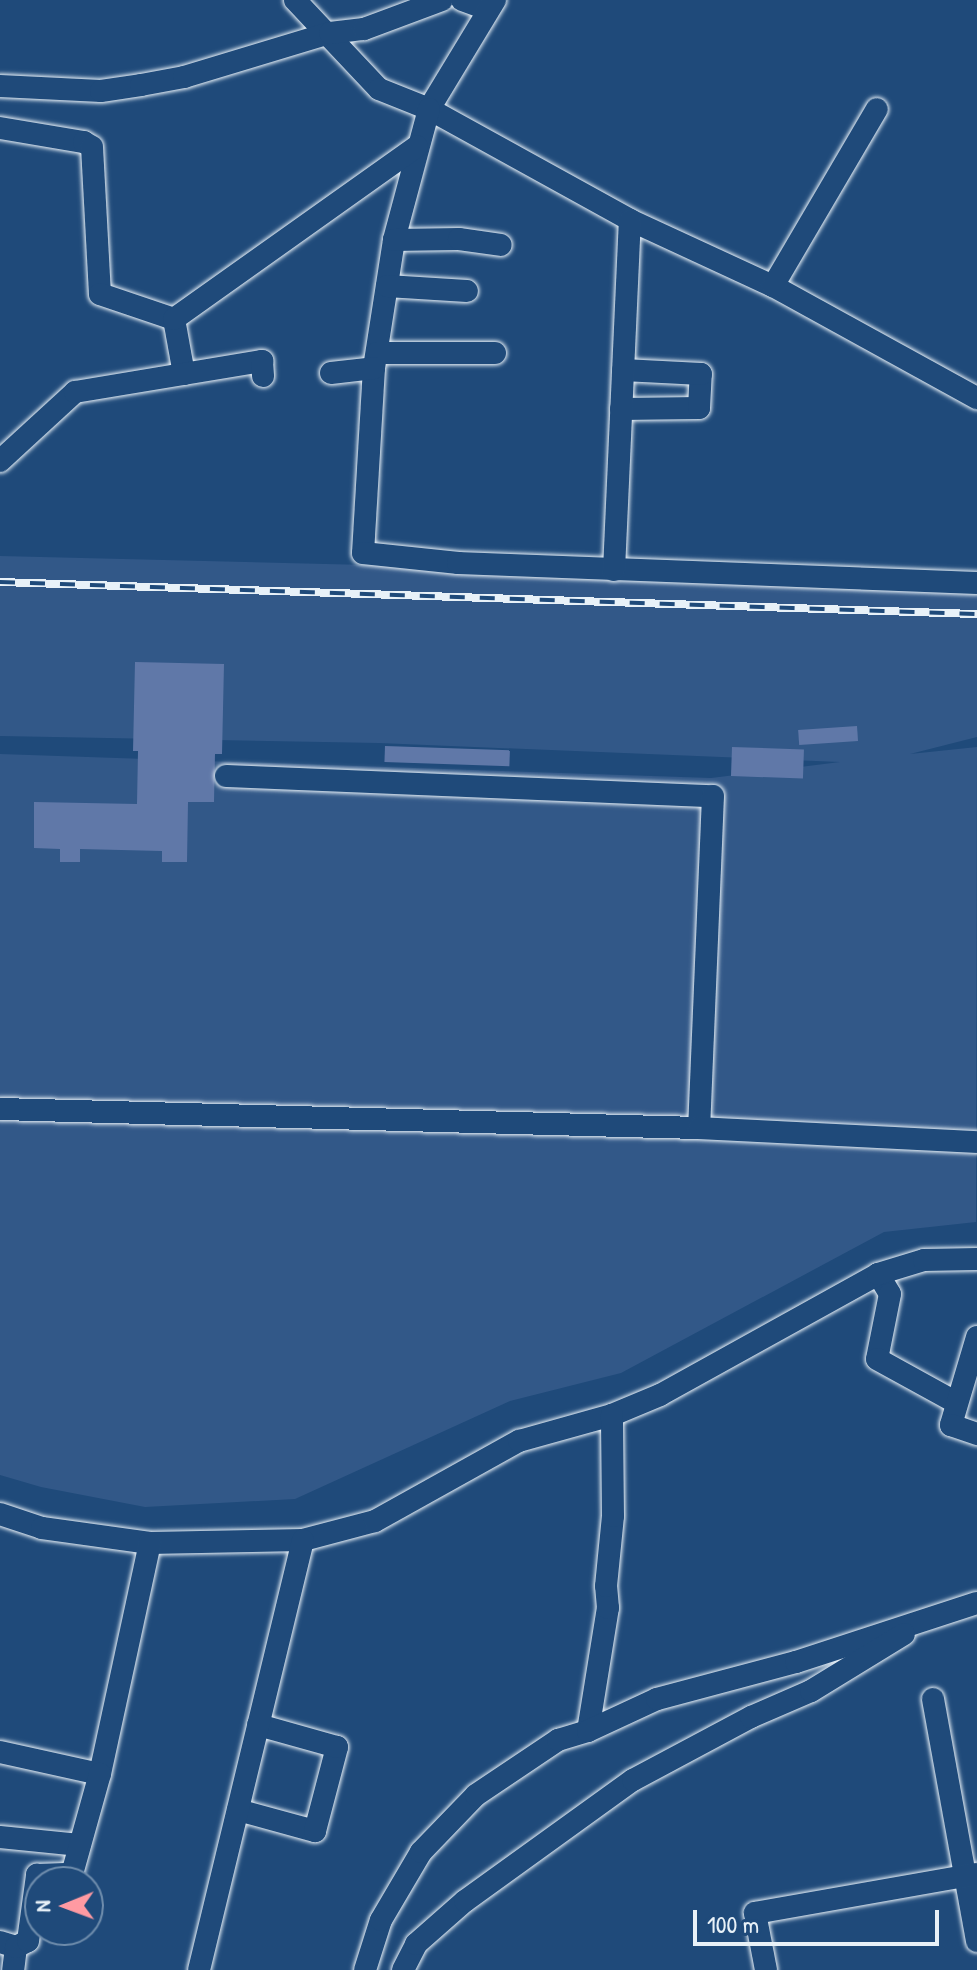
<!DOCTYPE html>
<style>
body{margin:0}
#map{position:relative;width:977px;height:1970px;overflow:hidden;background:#1f4a7a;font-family:"Patrick Hand",sans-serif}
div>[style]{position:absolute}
.built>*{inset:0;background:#325888}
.building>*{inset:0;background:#6078a8;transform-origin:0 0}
.roads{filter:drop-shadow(0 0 2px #e8f1f8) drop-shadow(0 0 2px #e8f1f8)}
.minor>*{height:22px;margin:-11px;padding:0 11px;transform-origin:11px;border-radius:11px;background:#1f4a7a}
.rail>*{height:8px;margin-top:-4px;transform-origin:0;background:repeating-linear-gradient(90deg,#1f4a7a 0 15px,#e8f1f8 0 30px);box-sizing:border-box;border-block:2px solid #e8f1f8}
span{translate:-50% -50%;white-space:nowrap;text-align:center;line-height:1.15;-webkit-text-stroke:6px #1f4a7a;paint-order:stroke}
.north{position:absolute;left:24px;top:1866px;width:80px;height:80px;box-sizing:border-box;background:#1f4a7a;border:2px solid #6f8dac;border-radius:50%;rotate:269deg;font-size:22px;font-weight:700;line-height:32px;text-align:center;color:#e8f1f8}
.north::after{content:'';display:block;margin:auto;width:28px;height:36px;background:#ff9aa2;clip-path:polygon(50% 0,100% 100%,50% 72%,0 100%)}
.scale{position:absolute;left:693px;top:1910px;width:246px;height:36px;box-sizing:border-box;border:4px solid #e8f1f8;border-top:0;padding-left:10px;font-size:24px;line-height:28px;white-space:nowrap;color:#e8f1f8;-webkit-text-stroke:6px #1f4a7a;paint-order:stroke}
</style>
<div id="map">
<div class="built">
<div style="clip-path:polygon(0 556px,977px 580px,977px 737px,910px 754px,977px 747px,976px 1222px,884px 1232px,621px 1373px,510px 1401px,295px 1499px,145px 1507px,41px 1487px,0 1475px,0 754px,711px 778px,840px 762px,379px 743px,0 736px)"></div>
</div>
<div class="building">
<div style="clip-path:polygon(135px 662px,224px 664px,222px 754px,215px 754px,214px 802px,188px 802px,187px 862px,162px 862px,162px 851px,80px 849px,80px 862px,60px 862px,60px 849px,34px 848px,34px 802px,137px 804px,138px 751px,133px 751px)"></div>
<div style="left:857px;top:726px;width:15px;height:59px;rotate:86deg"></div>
<div style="left:385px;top:746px;width:125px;height:16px;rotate:2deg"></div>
<div style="left:732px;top:747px;width:72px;height:29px;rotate:2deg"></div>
</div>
<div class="roads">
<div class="minor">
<div style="left:295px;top:0;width:122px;rotate:46.7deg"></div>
<div style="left:379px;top:89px;width:54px;rotate:21.8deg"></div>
<div style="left:429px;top:109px;width:230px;rotate:28.9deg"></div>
<div style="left:630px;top:220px;width:157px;rotate:24.8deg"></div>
<div style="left:773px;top:286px;width:233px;rotate:28.8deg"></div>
<div style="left:462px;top:0;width:27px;rotate:20deg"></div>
<div style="left:495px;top:0;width:127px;rotate:121.2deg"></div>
<div style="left:429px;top:109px;width:136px;rotate:105deg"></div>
<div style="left:394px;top:240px;width:130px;rotate:98.9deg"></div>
<div style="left:374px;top:368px;width:185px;rotate:93.4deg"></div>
<div style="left:363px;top:553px;width:96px;rotate:6deg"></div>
<div style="left:458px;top:563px;width:519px;rotate:2.21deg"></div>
<div style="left:0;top:86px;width:101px;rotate:2.8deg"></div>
<div style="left:101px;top:91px;width:40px;rotate:-8.5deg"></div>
<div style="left:141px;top:85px;width:44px;rotate:-10.5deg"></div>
<div style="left:184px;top:77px;width:152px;rotate:-16.8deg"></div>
<div style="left:330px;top:33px;width:34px;rotate:-7deg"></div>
<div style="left:364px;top:29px;width:83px;rotate:-20.4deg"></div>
<div style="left:0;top:128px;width:85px;rotate:9.5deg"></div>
<div style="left:84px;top:142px;width:9px;rotate:32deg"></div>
<div style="left:92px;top:147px;width:147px;rotate:86.9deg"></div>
<div style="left:100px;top:294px;width:78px;rotate:18.7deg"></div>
<div style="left:174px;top:319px;width:56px;rotate:79.7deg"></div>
<div style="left:394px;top:240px;width:65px;rotate:-0.9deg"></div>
<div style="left:459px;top:239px;width:42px;rotate:8.1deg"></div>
<div style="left:387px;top:286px;width:80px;rotate:3.6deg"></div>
<div style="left:773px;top:286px;width:205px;rotate:-59.6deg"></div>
<div style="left:174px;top:319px;width:298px;rotate:-35.4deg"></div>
<div style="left:377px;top:353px;width:118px"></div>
<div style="left:331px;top:373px;width:43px;rotate:-6.6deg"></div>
<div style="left:621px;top:409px;width:78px;rotate:-0.7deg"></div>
<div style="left:699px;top:408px;width:34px;rotate:-87deg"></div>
<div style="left:701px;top:374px;width:78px;rotate:-177.1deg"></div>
<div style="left:0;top:461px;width:102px;rotate:-42.6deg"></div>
<div style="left:75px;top:392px;width:190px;rotate:-9.4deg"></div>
<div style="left:262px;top:361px;width:15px;rotate:86deg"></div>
<div style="left:614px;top:570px;width:350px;rotate:-87.4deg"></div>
<div style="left:226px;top:776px;width:487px;rotate:2.4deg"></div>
<div style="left:713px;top:796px;width:332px;rotate:92.4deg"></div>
<div style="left:0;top:1109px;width:699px;rotate:1.56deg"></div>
<div style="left:699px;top:1128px;width:278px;rotate:2.9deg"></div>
<div style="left:878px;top:1274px;width:23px;rotate:59deg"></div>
<div style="left:890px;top:1294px;width:66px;rotate:101.3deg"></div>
<div style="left:877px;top:1359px;width:91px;rotate:28.8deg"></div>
<div style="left:977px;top:1337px;width:92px;rotate:106.5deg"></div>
<div style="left:951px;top:1425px;width:28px;rotate:19deg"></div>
<div style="left:0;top:1514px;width:44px;rotate:18.4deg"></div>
<div style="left:42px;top:1528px;width:109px;rotate:7.9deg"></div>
<div style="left:150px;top:1543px;width:153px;rotate:-1.1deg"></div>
<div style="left:303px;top:1540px;width:74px;rotate:-14.8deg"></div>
<div style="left:375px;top:1521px;width:165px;rotate:-29.1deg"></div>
<div style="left:519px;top:1441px;width:97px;rotate:-15.6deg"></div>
<div style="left:612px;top:1415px;width:52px;rotate:-22.6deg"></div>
<div style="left:660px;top:1395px;width:249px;rotate:-29deg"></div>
<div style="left:878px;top:1274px;width:48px;rotate:-16.9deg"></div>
<div style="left:924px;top:1260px;width:53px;rotate:-1.1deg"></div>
<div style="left:933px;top:1699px;width:246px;rotate:79.7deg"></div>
<div style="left:588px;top:1731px;width:125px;rotate:-80.8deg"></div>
<div style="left:608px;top:1608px;width:22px;rotate:-95deg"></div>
<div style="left:606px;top:1586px;width:70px;rotate:-84.3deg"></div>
<div style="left:613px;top:1516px;width:101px;rotate:-90.6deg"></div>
<div style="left:0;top:1752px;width:102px;rotate:12.4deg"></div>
<div style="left:100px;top:1774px;width:236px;rotate:-77.8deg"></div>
<div style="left:238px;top:1810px;width:80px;rotate:15.3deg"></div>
<div style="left:315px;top:1831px;width:87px;rotate:-75.3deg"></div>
<div style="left:337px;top:1747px;width:82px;rotate:-164.4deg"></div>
<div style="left:0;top:1837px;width:80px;rotate:5.7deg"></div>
<div style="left:0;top:1942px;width:17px;rotate:17deg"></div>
<div style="left:16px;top:1947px;width:23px;rotate:97deg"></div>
<div style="left:16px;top:1947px;width:13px;rotate:-27deg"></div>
<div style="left:28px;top:1941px;width:67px;rotate:-82.2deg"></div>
<div style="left:37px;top:1875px;width:35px;rotate:-2deg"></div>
<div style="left:72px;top:1874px;width:104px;rotate:-74.4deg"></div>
<div style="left:199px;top:1970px;width:442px;rotate:-76.4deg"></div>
<div style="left:365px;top:1970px;width:52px;rotate:-72.3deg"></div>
<div style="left:381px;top:1920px;width:79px;rotate:-59.5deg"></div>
<div style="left:421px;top:1852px;width:79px;rotate:-46deg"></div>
<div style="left:476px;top:1795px;width:99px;rotate:-33.9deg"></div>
<div style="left:558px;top:1740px;width:31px;rotate:-17deg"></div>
<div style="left:588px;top:1731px;width:76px;rotate:-24.9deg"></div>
<div style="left:657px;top:1699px;width:144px;rotate:-14.9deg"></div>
<div style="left:796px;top:1662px;width:190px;rotate:-18.1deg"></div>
<div style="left:403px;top:1970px;width:29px;rotate:-63deg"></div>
<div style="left:416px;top:1944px;width:65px;rotate:-41.3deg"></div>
<div style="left:465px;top:1901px;width:207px;rotate:-35.8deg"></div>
<div style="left:633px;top:1780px;width:134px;rotate:-28.1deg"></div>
<div style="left:751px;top:1717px;width:65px;rotate:-23.4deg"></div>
<div style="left:811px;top:1691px;width:109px;rotate:-31.5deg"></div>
<div style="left:766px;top:1970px;width:58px;rotate:-100.9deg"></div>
<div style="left:755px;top:1913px;width:225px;rotate:-10deg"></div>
</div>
</div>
<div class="rail">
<div style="left:0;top:582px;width:978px;rotate:1.88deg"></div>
</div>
<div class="north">N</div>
<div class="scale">100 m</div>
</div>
